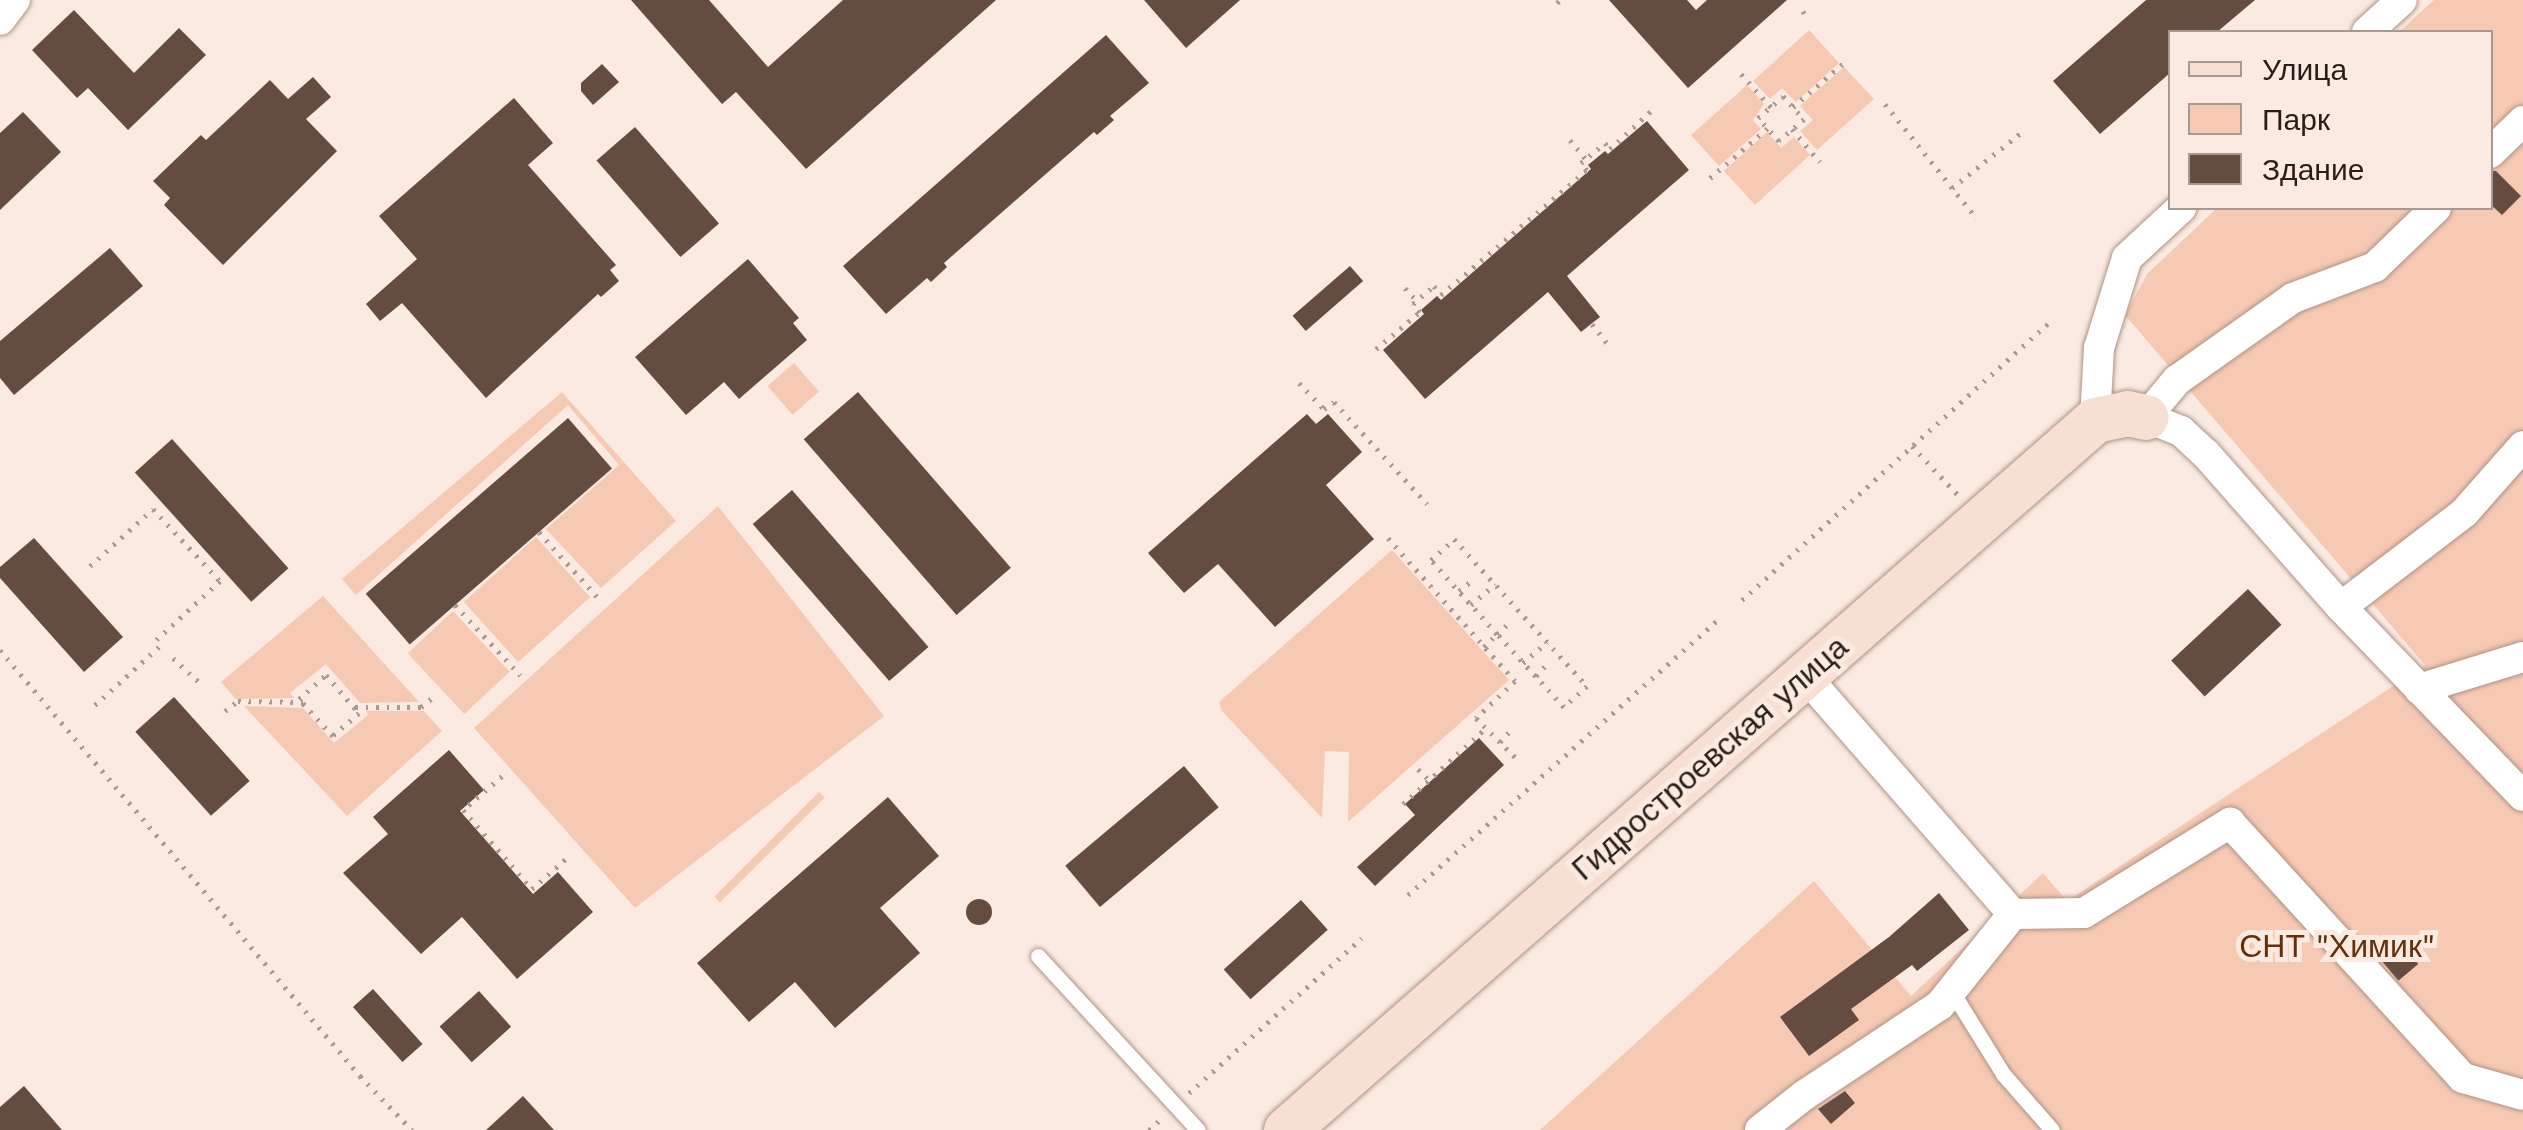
<!DOCTYPE html>
<meta charset="utf-8">
<style>
body{margin:0}
#map{position:relative;width:2523px;height:1130px;overflow:hidden;background:#fbeae1;font-family:"Work Sans",sans-serif}
div>[style]{position:absolute}
.green>*{inset:0;background:#f6c9b2;transform-origin:0 0}
.building>*{inset:0;background:#644c40;transform-origin:0 0}
.round{border-radius:50%}
.path>*{height:5px;margin-top:-2.5px;transform-origin:0;background:repeating-linear-gradient(90deg,#a99b93 0 2.5px,transparent 0 10.5px)}
.roads{filter:drop-shadow(0 0 2px #ad9385) drop-shadow(0 0 2px #ad9385)}
.lane>*{height:15px;margin:-7.5px;padding:0 7.5px;transform-origin:7.5px;border-radius:7.5px;background:#fff}
.street>*{height:30px;margin:-15px;padding:0 15px;transform-origin:15px;border-radius:15px;background:#fff}
.secondary>*{height:45px;margin:-22.5px;padding:0 22.5px;transform-origin:22.5px;border-radius:22.5px;background:#f7e0d3}
span{translate:-50% -50%;white-space:nowrap;text-align:center;line-height:1.15;-webkit-text-stroke:10px #fbeae1;paint-order:stroke}
.street-label{font-size:32px;color:#281e18}
.park-label{font-size:32px;color:#662f09}
.legend{position:absolute;left:2168px;top:30px;width:325px;height:180px;box-sizing:border-box;background:#fbeae1;border:2px solid #a79891;margin:0;padding:12px 18px;list-style:none;font-size:30px;color:#281e18}
.legend li{display:flex;align-items:center;gap:20px;height:50px}
.legend b{width:50px;border:2px solid #a79891}
</style>
<div id="map">
<div class="green">
<div style="clip-path:polygon(2434px 0,2523px 0,2523px 1130px,1540px 1130px,1814px 881px,1911px 996px,2043px 873px,2067px 901px,2425px 665px,2125px 315px,2147px 274px,2217px 208px,2490px 208px,2490px 32px,2399px 32px)"></div>
<div style="clip-path:polygon(1809px 30px,1839px 63px,1796px 102px,1782px 88px,1770px 99px,1753px 81px)"></div>
<div style="clip-path:polygon(1844px 67px,1874px 99px,1817px 150px,1800px 131px,1813px 120px,1800px 106px)"></div>
<div style="clip-path:polygon(1747px 85px,1764px 104px,1753px 120px,1761px 129px,1719px 166px,1691px 135px)"></div>
<div style="clip-path:polygon(1767px 132px,1781px 148px,1794px 137px,1810px 155px,1755px 205px,1724px 171px)"></div>
<div style="left:794px;top:363px;width:38px;height:35px;rotate:49deg"></div>
<div style="clip-path:polygon(562px 392px,676px 521px,601px 588px,546px 529px,619px 465px,568px 405px,356px 595px,342px 579px)"></div>
<div style="clip-path:polygon(718px 506px,884px 716px,635px 908px,474px 728px)"></div>
<div style="left:536px;top:537px;width:81px;height:97px;rotate:48deg"></div>
<div style="clip-path:polygon(1392px 550px,1509px 680px,1348px 822px,1349px 752px,1325px 751px,1322px 818px,1222px 711px,1219px 702px)"></div>
<div style="clip-path:polygon(323px 596px,419px 702px,360px 703px,326px 664px,290px 693px,294px 698px,236px 699px,221px 682px)"></div>
<div style="left:453px;top:611px;width:83px;height:62px;rotate:47deg"></div>
<div style="clip-path:polygon(244px 706px,303px 708px,334px 743px,368px 715px,366px 711px,424px 711px,442px 731px,347px 816px)"></div>
<div style="left:819px;top:792px;width:8px;height:148px;rotate:45deg"></div>
</div>
<div class="building">
<div style="clip-path:polygon(631px 0,709px 0,768px 67px,843px 0,996px 0,806px 169px,736px 92px,722px 104px)"></div>
<div style="clip-path:polygon(1144px 0,1240px 0,1186px 48px)"></div>
<div style="clip-path:polygon(1609px 0,1687px 0,1696px 10px,1707px 0,1787px 0,1688px 88px)"></div>
<div style="clip-path:polygon(2146px 0,2255px 0,2217px 32px,2170px 32px,2170px 73px,2100px 134px,2053px 81px)"></div>
<div style="clip-path:polygon(74px 10px,134px 73px,179px 28px,206px 55px,128px 130px,88px 88px,77px 98px,32px 50px)"></div>
<div style="clip-path:polygon(1106px 35px,1149px 83px,1110px 116px,1114px 120px,1097px 135px,1094px 132px,944px 263px,947px 267px,931px 282px,927px 278px,886px 314px,843px 266px)"></div>
<div style="clip-path:polygon(602px 64px,619px 82px,593px 105px,581px 91px,581px 83px)"></div>
<div style="clip-path:polygon(313px 77px,331px 97px,306px 119px,337px 151px,223px 265px,164px 205px,170px 198px,153px 181px,201px 135px,206px 140px,270px 80px,288px 99px)"></div>
<div style="clip-path:polygon(514px 98px,553px 143px,528px 165px,616px 265px,610px 270px,619px 281px,601px 297px,598px 294px,486px 398px,402px 303px,380px 321px,366px 304px,417px 259px,379px 216px)"></div>
<div style="clip-path:polygon(23px 112px,61px 152px,0 210px,0 133px)"></div>
<div style="clip-path:polygon(1647px 121px,1689px 170px,1567px 276px,1600px 317px,1581px 332px,1548px 292px,1425px 399px,1383px 350px,1424px 314px,1421px 310px,1437px 296px,1441px 300px,1591px 169px,1588px 165px,1605px 151px,1608px 154px)"></div>
<div style="left:635px;top:127px;width:128px;height:51px;rotate:49deg"></div>
<div style="clip-path:polygon(2490px 171px,2496px 171px,2521px 196px,2502px 215px,2490px 204px)"></div>
<div style="clip-path:polygon(110px 248px,143px 286px,14px 395px,0 378px,0 341px)"></div>
<div style="clip-path:polygon(748px 259px,799px 318px,793px 323px,807px 340px,739px 399px,724px 382px,686px 415px,635px 357px)"></div>
<div style="left:1350px;top:266px;width:20px;height:76px;rotate:49deg"></div>
<div style="left:858px;top:392px;width:233px;height:72px;rotate:49deg"></div>
<div style="clip-path:polygon(1307px 414px,1316px 424px,1328px 414px,1362px 452px,1326px 485px,1374px 539px,1275px 627px,1218px 564px,1184px 593px,1148px 553px)"></div>
<div style="left:568px;top:418px;width:67px;height:268px;rotate:49deg"></div>
<div style="left:172px;top:439px;width:174px;height:50px;rotate:48deg"></div>
<div style="left:792px;top:490px;width:208px;height:52px;rotate:49deg"></div>
<div style="clip-path:polygon(34px 538px,123px 637px,84px 672px,0 578px,0 567px)"></div>
<div style="left:2248px;top:589px;width:49px;height:105px;rotate:47deg"></div>
<div style="left:174px;top:697px;width:113px;height:52px;rotate:48deg"></div>
<div style="clip-path:polygon(1479px 738px,1504px 765px,1375px 886px,1357px 867px,1415px 815px,1405px 804px)"></div>
<div style="clip-path:polygon(449px 750px,484px 790px,460px 811px,533px 894px,558px 872px,593px 912px,517px 979px,462px 917px,421px 954px,343px 873px,388px 834px,373px 817px)"></div>
<div style="left:1184px;top:766px;width:54px;height:155px;rotate:50deg"></div>
<div style="clip-path:polygon(888px 797px,939px 856px,880px 908px,920px 953px,835px 1028px,795px 982px,749px 1022px,697px 963px)"></div>
<div style="clip-path:polygon(1939px 893px,1969px 930px,1917px 971px,1912px 965px,1851px 1009px,1859px 1020px,1809px 1056px,1780px 1017px,1889px 937px)"></div>
<div class="round" style="left:966px;top:899px;width:26px;height:26px"></div>
<div style="left:1301px;top:900px;width:40px;height:104px;rotate:48deg"></div>
<div style="left:2399px;top:941px;width:30px;height:26px;rotate:50deg"></div>
<div style="left:373px;top:989px;width:74px;height:27px;rotate:48deg"></div>
<div style="left:479px;top:991px;width:48px;height:53px;rotate:48deg"></div>
<div style="clip-path:polygon(24px 1086px,62px 1130px,0 1130px,0 1107px)"></div>
<div style="clip-path:polygon(1845px 1091px,1855px 1103px,1831px 1124px,1818px 1109px)"></div>
<div style="clip-path:polygon(523px 1096px,554px 1130px,486px 1130px)"></div>
</div>
<div class="path">
<div style="left:1557px;top:3px;width:4px;rotate:-45deg"></div>
<div style="left:1803px;top:11px;width:6px;rotate:59deg"></div>
<div style="left:1741px;top:74px;width:45px;rotate:47.7deg"></div>
<div style="left:1783px;top:96px;width:31px;rotate:48deg"></div>
<div style="left:1804px;top:119px;width:33px;rotate:139deg"></div>
<div style="left:1779px;top:141px;width:31px;rotate:-132deg"></div>
<div style="left:1758px;top:118px;width:33px;rotate:-41deg"></div>
<div style="left:1885px;top:104px;width:147px;rotate:51.3deg"></div>
<div style="left:1793px;top:107px;width:70px;rotate:-41deg"></div>
<div style="left:1792px;top:129px;width:43px;rotate:49.7deg"></div>
<div style="left:1570px;top:140px;width:25px;rotate:50deg"></div>
<div style="left:1710px;top:178px;width:77px;rotate:-40.8deg"></div>
<div style="left:1952px;top:188px;width:90px;rotate:-38.7deg"></div>
<div style="left:1405px;top:288px;width:18px;rotate:47deg"></div>
<div style="left:1592px;top:324px;width:28px;rotate:52deg"></div>
<div style="left:1376px;top:349px;width:57px;rotate:-40.1deg"></div>
<div style="left:1420px;top:312px;width:11px;rotate:-131deg"></div>
<div style="left:1413px;top:304px;width:28px;rotate:-41deg"></div>
<div style="left:1434px;top:286px;width:11px;rotate:52deg"></div>
<div style="left:1441px;top:295px;width:192px;rotate:-40.6deg"></div>
<div style="left:1587px;top:170px;width:9px;rotate:-131deg"></div>
<div style="left:1581px;top:163px;width:31px;rotate:-40deg"></div>
<div style="left:1605px;top:143px;width:8px;rotate:50deg"></div>
<div style="left:1610px;top:149px;width:56px;rotate:-42.8deg"></div>
<div style="left:1299px;top:383px;width:36px;rotate:46deg"></div>
<div style="left:1324px;top:409px;width:12px;rotate:-35deg"></div>
<div style="left:1334px;top:402px;width:138px;rotate:47.6deg"></div>
<div style="left:1912px;top:446px;width:69px;rotate:46.8deg"></div>
<div style="left:539px;top:532px;width:93px;rotate:48.1deg"></div>
<div style="left:1388px;top:538px;width:191px;rotate:48.4deg"></div>
<div style="left:1515px;top:681px;width:54px;rotate:136.5deg"></div>
<div style="left:1476px;top:718px;width:59px;rotate:45deg"></div>
<div style="left:90px;top:566px;width:85px;rotate:-42.1deg"></div>
<div style="left:153px;top:509px;width:98px;rotate:47.1deg"></div>
<div style="left:220px;top:581px;width:87px;rotate:137.3deg"></div>
<div style="left:1459px;top:591px;width:14px;rotate:-39deg"></div>
<div style="left:1742px;top:600px;width:418px;rotate:-42.1deg"></div>
<div style="left:455px;top:605px;width:96px;rotate:47.1deg"></div>
<div style="left:1471px;top:605px;width:32px;rotate:-41deg"></div>
<div style="left:1484px;top:647px;width:18px;rotate:-45deg"></div>
<div style="left:1497px;top:634px;width:99px;rotate:-131.7deg"></div>
<div style="left:1431px;top:560px;width:31px;rotate:-42deg"></div>
<div style="left:1454px;top:539px;width:198px;rotate:47.9deg"></div>
<div style="left:1587px;top:686px;width:31px;rotate:138deg"></div>
<div style="left:1564px;top:707px;width:99px;rotate:-132.5deg"></div>
<div style="left:1497px;top:634px;width:15px;rotate:-42deg"></div>
<div style="left:0;top:650px;width:558px;rotate:49.8deg"></div>
<div style="left:360px;top:1076px;width:75px;rotate:46.1deg"></div>
<div style="left:173px;top:658px;width:38px;rotate:43deg"></div>
<div style="left:1523px;top:663px;width:32px;rotate:-41deg"></div>
<div style="left:326px;top:675px;width:50px;rotate:49deg"></div>
<div style="left:359px;top:713px;width:35px;rotate:139deg"></div>
<div style="left:333px;top:736px;width:50px;rotate:-132.6deg"></div>
<div style="left:299px;top:699px;width:36px;rotate:-42deg"></div>
<div style="left:1536px;top:676px;width:15px;rotate:-48deg"></div>
<div style="left:95px;top:705px;width:89px;rotate:-42.3deg"></div>
<div style="left:355px;top:707px;width:66px"></div>
<div style="left:421px;top:707px;width:14px;rotate:-39deg"></div>
<div style="left:225px;top:711px;width:16px;rotate:-38deg"></div>
<div style="left:238px;top:701px;width:65px;rotate:0.9deg"></div>
<div style="left:1500px;top:742px;width:13px;rotate:-48deg"></div>
<div style="left:1418px;top:769px;width:16px;rotate:45deg"></div>
<div style="left:502px;top:776px;width:52px;rotate:138.9deg"></div>
<div style="left:463px;top:810px;width:105px;rotate:48.9deg"></div>
<div style="left:532px;top:889px;width:52px;rotate:-41.9deg"></div>
<div style="left:1403px;top:804px;width:113px;rotate:-42.5deg"></div>
<div style="left:1408px;top:895px;width:420px;rotate:-41.6deg"></div>
<div style="left:1189px;top:1093px;width:232px;rotate:-41.9deg"></div>
<div style="left:1149px;top:1130px;width:16px;rotate:-43deg"></div>
</div>
<div class="roads">
<div class="lane">
<div style="left:1038px;top:956px;width:236px;rotate:47.4deg"></div>
<div style="left:1951px;top:990px;width:99px;rotate:58.2deg"></div>
<div style="left:2003px;top:1074px;width:74px;rotate:48.8deg"></div>
</div>
<div class="street">
<div style="left:0;top:20px;width:25px;rotate:-53deg"></div>
<div style="left:2367px;top:32px;width:47px;rotate:-42.4deg"></div>
<div style="left:2490px;top:153px;width:46px;rotate:-44.1deg"></div>
<div style="left:2436px;top:208px;width:85px;rotate:136deg"></div>
<div style="left:2375px;top:267px;width:88px;rotate:159.3deg"></div>
<div style="left:2293px;top:298px;width:142px;rotate:144.7deg"></div>
<div style="left:2177px;top:380px;width:48px;rotate:130deg"></div>
<div style="left:2146px;top:417px;width:38px;rotate:22deg"></div>
<div style="left:2181px;top:431px;width:34px;rotate:43deg"></div>
<div style="left:2206px;top:454px;width:204px;rotate:48.6deg"></div>
<div style="left:2341px;top:607px;width:262px;rotate:46.1deg"></div>
<div style="left:2095px;top:420px;width:72px;rotate:-86.8deg"></div>
<div style="left:2099px;top:348px;width:94px;rotate:-72.7deg"></div>
<div style="left:2127px;top:258px;width:74px;rotate:-42.8deg"></div>
<div style="left:2341px;top:607px;width:155px;rotate:-37.4deg"></div>
<div style="left:2464px;top:513px;width:89px;rotate:-48.6deg"></div>
<div style="left:1806px;top:677px;width:315px;rotate:48.9deg"></div>
<div style="left:2013px;top:914px;width:71px;rotate:-0.8deg"></div>
<div style="left:2084px;top:913px;width:172px;rotate:-31.7deg"></div>
<div style="left:2230px;top:823px;width:345px;rotate:47.6deg"></div>
<div style="left:2463px;top:1078px;width:62px;rotate:15.8deg"></div>
<div style="left:2419px;top:689px;width:109px;rotate:-17.1deg"></div>
<div style="left:1760px;top:1130px;width:55px;rotate:-38.3deg"></div>
<div style="left:1803px;top:1096px;width:164px;rotate:-33.6deg"></div>
<div style="left:1940px;top:1005px;width:117px;rotate:-51.3deg"></div>
</div>
<div class="secondary">
<div style="left:1286px;top:1130px;width:1076px;rotate:-41.27deg"></div>
<div style="left:2095px;top:420px;width:33px;rotate:-12deg"></div>
<div style="left:2127px;top:413px;width:19px;rotate:12deg"></div>
</div>
</div>
<div class="street-label">
<span style="left:1710px;top:758px;rotate:-41deg">Гидростроевская улица</span>
</div>
<div class="park-label">
<span style="left:2337px;top:946px">СНТ "Химик"</span>
</div>
<ul class="legend">
<li><b style="height:12px;background:#f7e0d3"></b>Улица</li>
<li><b style="height:28px;background:#f6c9b2"></b>Парк</li>
<li><b style="height:28px;background:#644c40"></b>Здание</li>
</ul>
</div>
